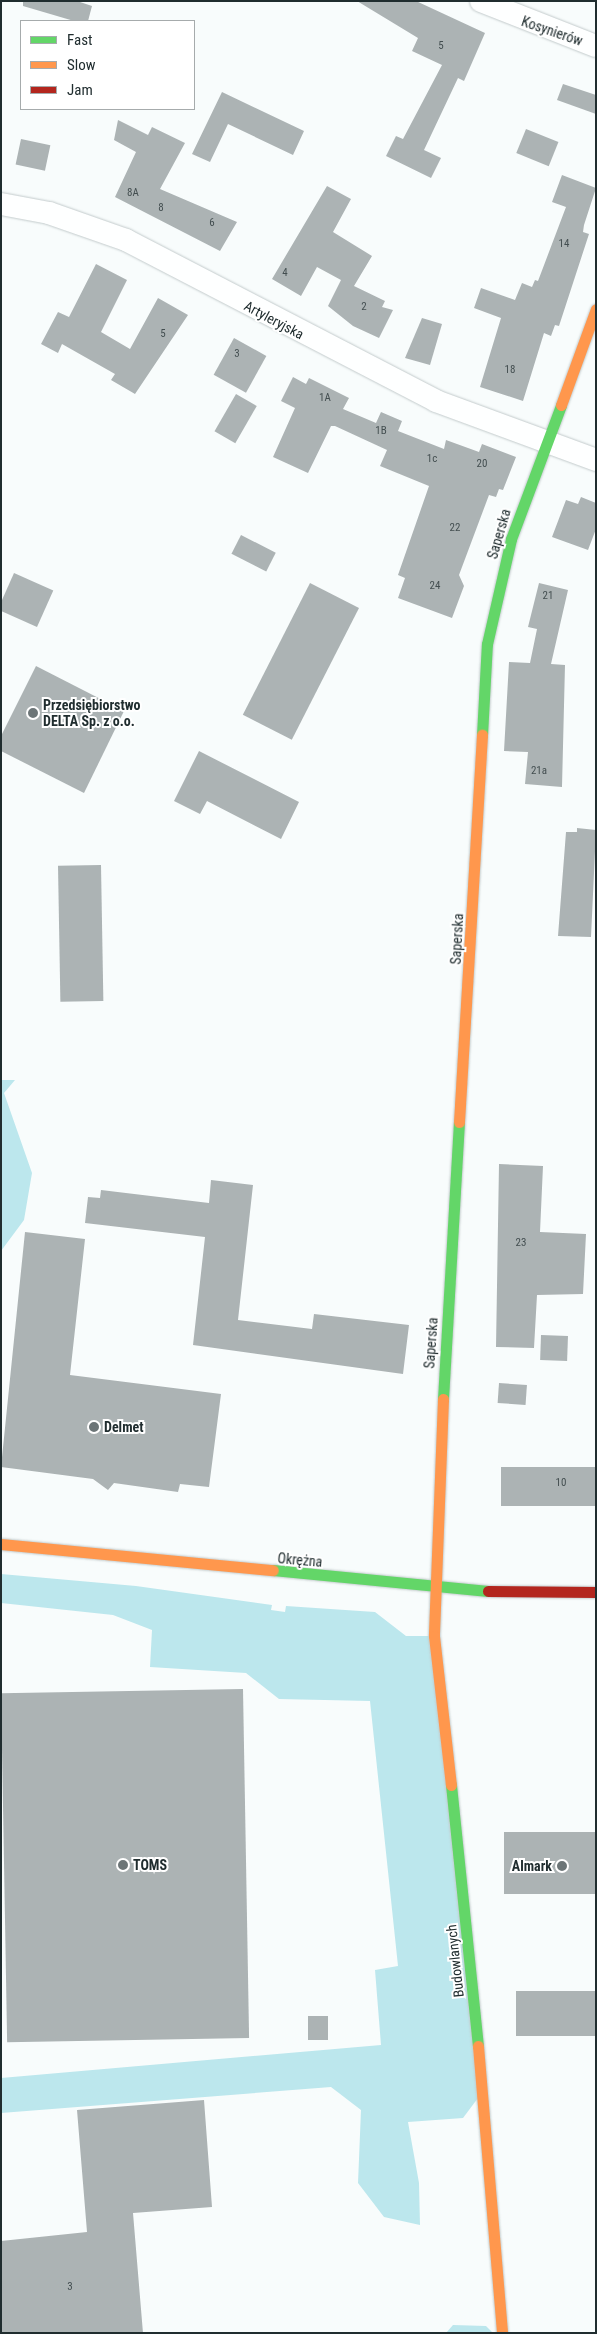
<!DOCTYPE html>
<meta charset="utf-8">
<style>
body{margin:0}
#map{position:relative;width:597px;height:2334px;overflow:hidden;background:#f8fcfc;font-family:"Roboto Condensed",sans-serif}
div>[style]{position:absolute}
.green>*{inset:0;background:#bce7ed}
.building>*{inset:0;background:#acb3b4;transform-origin:0 0}
.roads{filter:drop-shadow(0 0 1px #c3cbcc) drop-shadow(0 0 1px #c3cbcc)}
.street>*{height:22px;margin:-11px;padding:0 11px;transform-origin:11px;border-radius:11px;background:#feffff}
.fast>*{height:11px;margin:-5.5px;padding:0 5.5px;transform-origin:5.5px;border-radius:5.5px;background:#63d668}
.slow>*{height:11px;margin:-5.5px;padding:0 5.5px;transform-origin:5.5px;border-radius:5.5px;background:#ff974d}
.jam>*{height:11px;margin:-5.5px;padding:0 5.5px;transform-origin:5.5px;border-radius:5.5px;background:#b3261e}
.dots>*{width:14px;height:14px;translate:-50% -50%;box-sizing:border-box;border:2px solid #fff;border-radius:50%}
span{translate:-50% -50%;white-space:nowrap;text-align:center;line-height:1.15;-webkit-text-stroke:4px #fff;paint-order:stroke}
.number-label{font-size:11px;color:#434e50}
.number-label span{-webkit-text-stroke-width:0}
.street-label{font-size:14px;color:#202d2f}
.poi-label{font-size:14px;color:#202d2f;font-weight:700}
.left{translate:0 -50%;text-align:left}
.right{translate:-100% -50%;text-align:right}
.frame{position:absolute;inset:0;border:2px solid #202d2f;pointer-events:none}
.legend{position:absolute;left:20px;top:20px;width:175px;height:90px;box-sizing:border-box;background:#fff;border:1px solid #a6abac;margin:0;padding:6px 9px;list-style:none;font-size:15px;color:#202d2f}
.legend li{display:flex;align-items:center;gap:10px;height:25px}
.legend b{width:25px;border:1px solid #a6abac}
</style>
<div id="map">
<div class="green">
<div style="clip-path:polygon(1px 1080px,15px 1080px,4px 1093px,32px 1173px,24px 1220px,1px 1251px)"></div>
<div style="clip-path:polygon(1px 1574px,136px 1586px,272px 1605px,271px 1610px,285px 1612px,286px 1606px,375px 1612px,406px 1636px,434px 1636px,481px 2094px,463px 2118px,408px 2122px,419px 2183px,420px 2225px,384px 2217px,358px 2183px,361px 2110px,331px 2087px,1px 2113px,1px 2078px,381px 2045px,375px 1970px,398px 1966px,370px 1701px,279px 1699px,246px 1673px,150px 1667px,152px 1630px,113px 1615px,1px 1603px)"></div>
<div style="clip-path:polygon(453px 2325px,486px 2326px,493px 2333px,446px 2333px)"></div>
</div>
<div class="building">
<div style="clip-path:polygon(23px 1px,77px 1px,92px 6px,88px 21px,74px 21px,23px 6px)"></div>
<div style="clip-path:polygon(357px 1px,416px 1px,485px 33px,464px 81px,458px 78px,424px 150px,441px 158px,431px 178px,386px 156px,396px 136px,403px 139px,442px 65px,412px 51px,418px 38px)"></div>
<div style="clip-path:polygon(563px 84px,596px 95px,596px 114px,557px 100px)"></div>
<div style="clip-path:polygon(222px 92px,304px 131px,293px 155px,228px 124px,210px 162px,192px 154px)"></div>
<div style="clip-path:polygon(118px 120px,148px 135px,152px 127px,185px 143px,160px 189px,237px 222px,220px 251px,115px 197px,136px 152px,114px 140px)"></div>
<div style="left:526px;top:129px;width:35px;height:26px;rotate:22deg"></div>
<div style="left:21px;top:139px;width:30px;height:26px;rotate:12deg"></div>
<div style="clip-path:polygon(562px 175px,596px 188px,584px 225px,583px 232px,589px 234px,559px 326px,555px 325px,551px 336px,544px 333px,523px 401px,480px 387px,501px 318px,474px 308px,481px 288px,515px 300px,522px 283px,532px 287px,535px 280px,538px 281px,566px 207px,552px 202px)"></div>
<div style="clip-path:polygon(327px 186px,351px 199px,333px 232px,372px 256px,354px 286px,385px 301px,382px 307px,393px 310px,379px 338px,353px 326px,328px 306px,341px 280px,317px 267px,301px 296px,272px 279px)"></div>
<div style="clip-path:polygon(96px 264px,127px 280px,101px 332px,130px 349px,158px 298px,188px 315px,135px 394px,111px 380px,115px 374px,62px 344px,58px 353px,41px 344px,58px 312px,69px 317px)"></div>
<div style="clip-path:polygon(422px 318px,442px 324px,430px 365px,405px 358px)"></div>
<div style="left:234px;top:338px;width:37px;height:42px;rotate:29deg"></div>
<div style="clip-path:polygon(293px 377px,306px 384px,309px 378px,349px 398px,343px 409px,376px 423px,381px 412px,402px 421px,398px 431px,444px 449px,446px 440px,479px 452px,482px 444px,516px 457px,503px 490px,499px 489px,496px 497px,489px 495px,459px 575px,464px 586px,452px 618px,398px 598px,405px 578px,398px 575px,429px 486px,380px 466px,387px 450px,335px 426px,331px 426px,308px 473px,273px 457px,295px 408px,281px 401px)"></div>
<div style="left:236px;top:394px;width:24px;height:43px;rotate:30deg"></div>
<div style="clip-path:polygon(581px 497px,596px 503px,596px 529px,588px 550px,552px 537px,566px 500px,578px 504px)"></div>
<div style="left:241px;top:535px;width:39px;height:21px;rotate:27deg"></div>
<div style="left:14px;top:573px;width:43px;height:40px;rotate:24deg"></div>
<div style="left:310px;top:583px;width:55px;height:148px;rotate:27deg"></div>
<div style="clip-path:polygon(539px 583px,568px 590px,551px 664px,565px 665px,562px 787px,525px 784px,528px 752px,504px 751px,509px 662px,530px 663px,537px 629px,528px 627px)"></div>
<div style="clip-path:polygon(36px 666px,124px 711px,84px 793px,1px 751px,1px 736px)"></div>
<div style="clip-path:polygon(199px 751px,299px 802px,281px 839px,207px 801px,200px 814px,174px 801px)"></div>
<div style="clip-path:polygon(577px 828px,596px 830px,591px 937px,558px 936px,566px 832px,577px 832px)"></div>
<div style="left:101px;top:865px;width:136px;height:43px;rotate:89deg"></div>
<div style="clip-path:polygon(499px 1164px,543px 1166px,540px 1232px,586px 1234px,583px 1294px,537px 1295px,534px 1348px,496px 1347px)"></div>
<div style="clip-path:polygon(211px 1180px,253px 1185px,238px 1320px,312px 1329px,314px 1314px,409px 1325px,403px 1374px,193px 1345px,205px 1237px,85px 1223px,88px 1197px,100px 1198px,101px 1190px,209px 1203px)"></div>
<div style="clip-path:polygon(25px 1232px,85px 1239px,70px 1375px,221px 1394px,209px 1487px,180px 1484px,178px 1492px,114px 1483px,108px 1490px,93px 1479px,1px 1467px)"></div>
<div style="left:541px;top:1335px;width:27px;height:25px;rotate:2deg"></div>
<div style="left:499px;top:1383px;width:28px;height:20px;rotate:4deg"></div>
<div style="left:596px;top:1467px;width:39px;height:95px;rotate:90deg"></div>
<div style="left:243px;top:1689px;width:349px;height:242px;rotate:89deg"></div>
<div style="left:596px;top:1832px;width:62px;height:92px;rotate:90deg"></div>
<div style="left:596px;top:1991px;width:45px;height:80px;rotate:90deg"></div>
<div style="left:308px;top:2016px;width:20px;height:24px"></div>
<div style="clip-path:polygon(204px 2100px,212px 2207px,133px 2213px,143px 2333px,1px 2333px,1px 2241px,87px 2232px,77px 2110px)"></div>
</div>
<div class="roads">
<div class="street">
<div style="left:481px;top:1px;width:123px;rotate:21.4deg"></div>
<div style="left:1px;top:204px;width:49px;rotate:10.6deg"></div>
<div style="left:49px;top:213px;width:82px;rotate:19.3deg"></div>
<div style="left:126px;top:240px;width:349px;rotate:27.4deg"></div>
<div style="left:436px;top:401px;width:171px;rotate:20.2deg"></div>
</div>
<div class="fast">
<div style="left:482px;top:735px;width:91px;rotate:-86.9deg"></div>
<div style="left:487px;top:644px;width:108px;rotate:-77.1deg"></div>
<div style="left:511px;top:539px;width:143px;rotate:-69.5deg"></div>
<div style="left:443px;top:1399px;width:277px;rotate:-86.7deg"></div>
<div style="left:273px;top:1570px;width:216px;rotate:5.6deg"></div>
<div style="left:451px;top:1785px;width:262px;rotate:84.1deg"></div>
</div>
<div class="slow">
<div style="left:561px;top:405px;width:102px;rotate:-70deg"></div>
<div style="left:459px;top:1122px;width:388px;rotate:-86.6deg"></div>
<div style="left:443px;top:1399px;width:237px;rotate:92.2deg"></div>
<div style="left:434px;top:1636px;width:150px;rotate:83.5deg"></div>
<div style="left:1px;top:1544px;width:273px;rotate:5.5deg"></div>
<div style="left:478px;top:2046px;width:288px;rotate:85.2deg"></div>
</div>
<div class="jam">
<div style="left:488px;top:1591px;width:108px;rotate:0.5deg"></div>
</div>
</div>
<div class="dots">
<div style="left:33px;top:713px;background:#6c7577"></div>
<div style="left:94px;top:1427px;background:#6c7577"></div>
<div style="left:123px;top:1865px;background:#6c7577"></div>
<div style="left:562px;top:1866px;background:#6c7577"></div>
</div>
<div class="number-label">
<span style="left:441px;top:46px">5</span>
<span style="left:133px;top:193px">8A</span>
<span style="left:161px;top:208px">8</span>
<span style="left:212px;top:223px">6</span>
<span style="left:564px;top:244px">14</span>
<span style="left:285px;top:273px">4</span>
<span style="left:364px;top:307px">2</span>
<span style="left:163px;top:334px">5</span>
<span style="left:237px;top:354px">3</span>
<span style="left:510px;top:370px">18</span>
<span style="left:325px;top:398px">1A</span>
<span style="left:381px;top:431px">1B</span>
<span style="left:432px;top:459px">1c</span>
<span style="left:482px;top:464px">20</span>
<span style="left:455px;top:528px">22</span>
<span style="left:435px;top:586px">24</span>
<span style="left:548px;top:596px">21</span>
<span style="left:539px;top:771px">21a</span>
<span style="left:521px;top:1243px">23</span>
<span style="left:561px;top:1483px">10</span>
<span style="left:70px;top:2287px">3</span>
</div>
<div class="street-label">
<span style="left:552px;top:31px;rotate:19deg">Kosynierów</span>
<span style="left:274px;top:320px;rotate:28deg">Artyleryjska</span>
<span style="left:499px;top:534px;rotate:-74deg">Saperska</span>
<span style="left:457px;top:939px;rotate:-87deg">Saperska</span>
<span style="left:431px;top:1343px;rotate:-86deg">Saperska</span>
<span style="left:300px;top:1560px;rotate:5deg">Okrężna</span>
<span style="left:455px;top:1961px;rotate:-96deg">Budowlanych</span>
</div>
<div class="poi-label">
<span class="left" style="left:43px;top:713px">Przedsiębiorstwo<br>DELTA Sp. z o.o.</span>
<span class="left" style="left:104px;top:1427px">Delmet</span>
<span class="left" style="left:133px;top:1865px">TOMS</span>
<span class="right" style="left:552px;top:1866px">Almark</span>
</div>
<div class="frame"></div>
<ul class="legend">
<li><b style="height:6px;background:#63d668"></b>Fast</li>
<li><b style="height:6px;background:#ff974d"></b>Slow</li>
<li><b style="height:6px;background:#b3261e"></b>Jam</li>
</ul>
</div>
